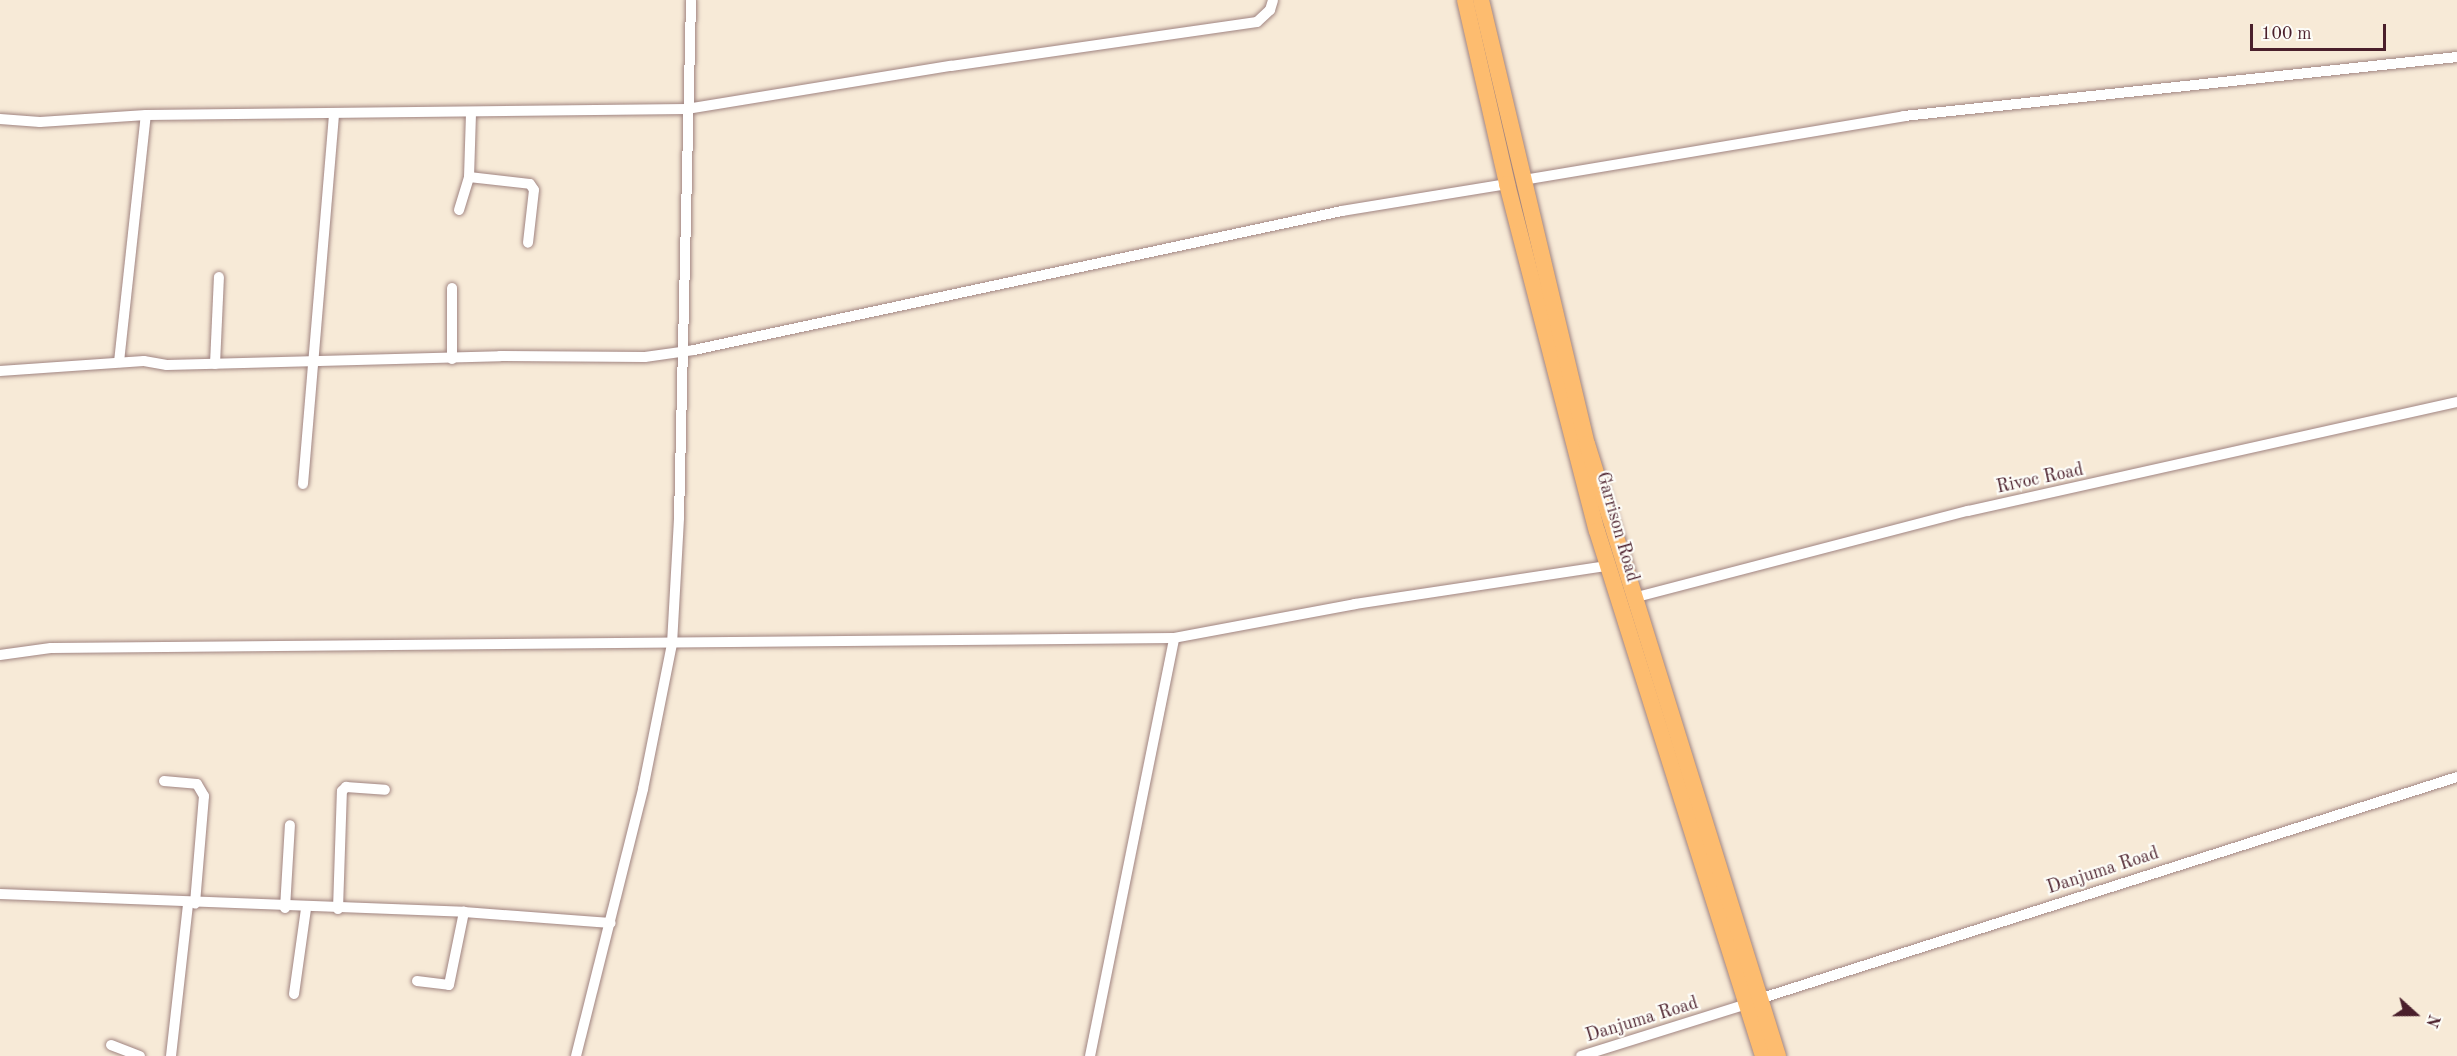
<!DOCTYPE html>
<style>
body{margin:0}
#map{position:relative;width:2457px;height:1056px;overflow:hidden;background:#f7ead7;font-family:"Old Standard TT",serif}
div>[style]{position:absolute}
.roads{filter:drop-shadow(0 0 2px #a08481) drop-shadow(0 0 2px #a08481)}
.street>*{height:10px;margin:-5px;padding:0 5px;transform-origin:5px;border-radius:5px;background:#fff}
.primary>*{height:16px;margin:-8px;padding:0 8px;transform-origin:8px;border-radius:8px;background:#fdbc6f}
span{translate:-50% -50%;white-space:nowrap;text-align:center;line-height:1.15;-webkit-text-stroke:4.5px #fdfcf7;paint-order:stroke}
.street-label{font-size:18px;color:#4a1f2b}
.north{position:absolute;left:2385px;top:984px;width:60px;height:60px;-webkit-text-stroke:4px #fdfcf7;paint-order:stroke;rotate:111deg;font-size:16px;font-weight:700;line-height:24px;text-align:center;color:#4a1f2b}
.north::after{content:'';display:block;margin:auto;width:21px;height:27px;background:#4a1f2b;clip-path:polygon(50% 0,100% 100%,50% 72%,0 100%)}
.scale{position:absolute;left:2250px;top:24px;width:136px;height:27px;box-sizing:border-box;border:3px solid #4a1f2b;border-top:0;padding-left:8px;font-size:18px;line-height:21px;white-space:nowrap;color:#4a1f2b;-webkit-text-stroke:4px #fdfcf7;paint-order:stroke}
</style>
<div id="map">
<div class="roads">
<div class="street">
<div style="left:0;top:119px;width:40px;rotate:4.3deg"></div>
<div style="left:40px;top:122px;width:106px;rotate:-3.8deg"></div>
<div style="left:146px;top:115px;width:541px;rotate:-0.64deg"></div>
<div style="left:687px;top:109px;width:267px;rotate:-9.3deg"></div>
<div style="left:951px;top:66px;width:309px;rotate:-8.2deg"></div>
<div style="left:1257px;top:22px;width:18px;rotate:-43deg"></div>
<div style="left:1270px;top:10px;width:10px;rotate:-73deg"></div>
<div style="left:469px;top:177px;width:61px;rotate:6.5deg"></div>
<div style="left:530px;top:184px;width:7px;rotate:56deg"></div>
<div style="left:534px;top:190px;width:53px;rotate:96.5deg"></div>
<div style="left:1523px;top:180px;width:386px;rotate:-9.5deg"></div>
<div style="left:1904px;top:116px;width:556px;rotate:-6.09deg"></div>
<div style="left:459px;top:210px;width:34px;rotate:-73deg"></div>
<div style="left:469px;top:177px;width:65px;rotate:-88.2deg"></div>
<div style="left:452px;top:288px;width:71px;rotate:90deg"></div>
<div style="left:119px;top:362px;width:248px;rotate:-83.8deg"></div>
<div style="left:215px;top:364px;width:87px;rotate:-87.4deg"></div>
<div style="left:0;top:371px;width:144px;rotate:-4deg"></div>
<div style="left:144px;top:361px;width:23px;rotate:10deg"></div>
<div style="left:167px;top:365px;width:333px;rotate:-1.5deg"></div>
<div style="left:500px;top:356px;width:145px;rotate:0.4deg"></div>
<div style="left:645px;top:357px;width:49px;rotate:-8.1deg"></div>
<div style="left:694px;top:350px;width:663px;rotate:-12.11deg"></div>
<div style="left:1342px;top:211px;width:167px;rotate:-9.3deg"></div>
<div style="left:303px;top:484px;width:371px;rotate:-85.2deg"></div>
<div style="left:1633px;top:598px;width:346px;rotate:-14.6deg"></div>
<div style="left:1968px;top:511px;width:501px;rotate:-12.57deg"></div>
<div style="left:0;top:655px;width:51px;rotate:-7.8deg"></div>
<div style="left:51px;top:648px;width:1123px;rotate:-0.51deg"></div>
<div style="left:1174px;top:638px;width:184px;rotate:-10.6deg"></div>
<div style="left:1355px;top:604px;width:255px;rotate:-8.6deg"></div>
<div style="left:164px;top:781px;width:33px;rotate:5deg"></div>
<div style="left:197px;top:784px;width:14px;rotate:60deg"></div>
<div style="left:204px;top:796px;width:108px;rotate:94.8deg"></div>
<div style="left:0;top:894px;width:464px;rotate:2.2deg"></div>
<div style="left:464px;top:912px;width:147px;rotate:4.3deg"></div>
<div style="left:285px;top:908px;width:83px;rotate:-86.6deg"></div>
<div style="left:338px;top:909px;width:118px;rotate:-88.1deg"></div>
<div style="left:342px;top:791px;width:6px;rotate:-45deg"></div>
<div style="left:346px;top:787px;width:39px;rotate:4deg"></div>
<div style="left:417px;top:981px;width:32px;rotate:7deg"></div>
<div style="left:449px;top:985px;width:75px;rotate:-78.4deg"></div>
<div style="left:294px;top:994px;width:86px;rotate:-82deg"></div>
<div style="left:1759px;top:999px;width:732px;rotate:-17.64deg"></div>
<div style="left:111px;top:1045px;width:31px;rotate:21deg"></div>
<div style="left:171px;top:1056px;width:153px;rotate:-83.6deg"></div>
<div style="left:576px;top:1056px;width:275px;rotate:-75.9deg"></div>
<div style="left:643px;top:789px;width:148px;rotate:-78.7deg"></div>
<div style="left:672px;top:644px;width:126px;rotate:-86.8deg"></div>
<div style="left:679px;top:518px;width:518px;rotate:-88.67deg"></div>
<div style="left:1090px;top:1056px;width:426px;rotate:-78.6deg"></div>
<div style="left:1581px;top:1056px;width:174px;rotate:-17.4deg"></div>
</div>
<div class="primary">
<div style="left:1465px;top:0;width:189px;rotate:77.1deg"></div>
<div style="left:1507px;top:184px;width:358px;rotate:75.5deg"></div>
<div style="left:1597px;top:531px;width:551px;rotate:72.45deg"></div>
<div style="left:1481px;top:0;width:456px;rotate:76.6deg"></div>
<div style="left:1587px;top:444px;width:641px;rotate:72.67deg"></div>
</div>
</div>
<div class="street-label">
<span style="left:2040px;top:479px;rotate:-12deg">Rivoc Road</span>
<span style="left:1617px;top:527px;rotate:74deg">Garrison Road</span>
<span style="left:2103px;top:871px;rotate:-18deg">Danjuma Road</span>
<span style="left:1642px;top:1020px;rotate:-17deg">Danjuma Road</span>
</div>
<div class="north">N</div>
<div class="scale">100 m</div>
</div>
